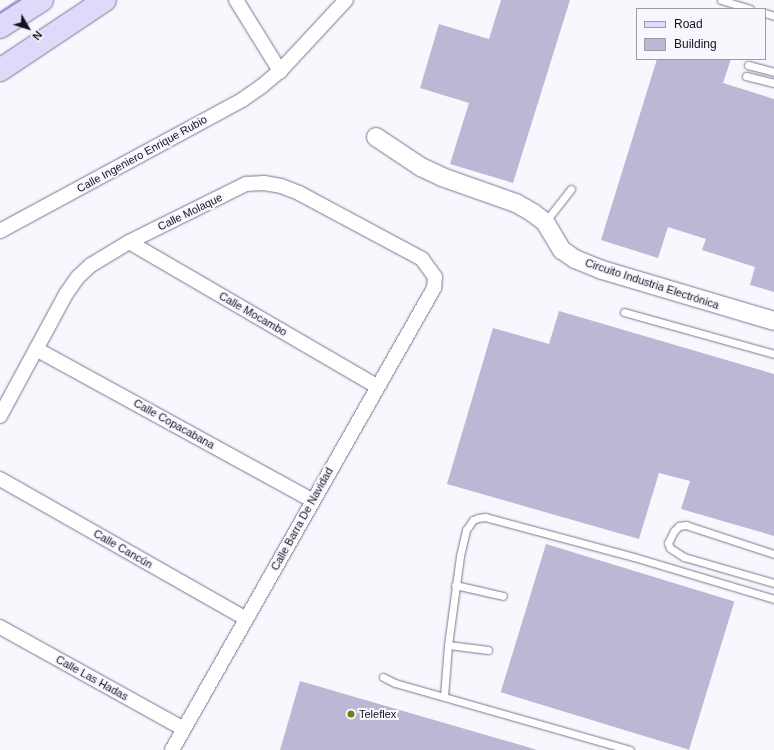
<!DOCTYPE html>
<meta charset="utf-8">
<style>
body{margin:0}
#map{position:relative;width:774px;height:750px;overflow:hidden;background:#f8f7fe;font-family:Arial,sans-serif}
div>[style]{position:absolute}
.stream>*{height:5px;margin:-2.5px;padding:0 2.5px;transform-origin:2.5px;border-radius:2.5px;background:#bfb3fc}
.building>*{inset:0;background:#bbb7d5;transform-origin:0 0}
.roads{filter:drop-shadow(0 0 1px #797591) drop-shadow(0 0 1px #797591)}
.service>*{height:7px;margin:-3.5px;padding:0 3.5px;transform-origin:3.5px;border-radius:3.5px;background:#fff}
.minor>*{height:14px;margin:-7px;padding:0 7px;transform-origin:7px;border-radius:7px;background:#fff}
.tertiary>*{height:18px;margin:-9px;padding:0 9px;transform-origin:9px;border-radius:9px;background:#fff}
.primary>*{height:22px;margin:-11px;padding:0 11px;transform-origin:11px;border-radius:11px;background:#dfdafa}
.dots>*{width:11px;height:11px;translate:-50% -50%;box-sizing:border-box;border:2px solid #f8f7fe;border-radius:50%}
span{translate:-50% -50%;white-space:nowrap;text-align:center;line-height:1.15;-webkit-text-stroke:4px #f8f7fe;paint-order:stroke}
.street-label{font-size:11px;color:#14121d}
.poi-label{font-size:11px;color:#14121d}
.left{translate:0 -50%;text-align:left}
.legend{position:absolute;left:636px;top:8px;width:130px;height:52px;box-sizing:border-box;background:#f8f7fe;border:1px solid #9d9ba4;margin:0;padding:5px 7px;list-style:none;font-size:12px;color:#14121d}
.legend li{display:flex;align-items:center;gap:8px;height:20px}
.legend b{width:20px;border:1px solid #9d9ba4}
.north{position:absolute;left:8px;top:8px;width:40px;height:40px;-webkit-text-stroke:3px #f8f7fe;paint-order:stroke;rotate:129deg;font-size:11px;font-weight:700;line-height:16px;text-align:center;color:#14121d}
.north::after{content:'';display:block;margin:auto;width:14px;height:18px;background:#14121d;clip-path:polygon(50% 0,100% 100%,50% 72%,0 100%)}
</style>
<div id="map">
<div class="stream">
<div style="left:0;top:13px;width:23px;rotate:-34deg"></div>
</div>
<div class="building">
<div style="clip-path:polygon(501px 0,570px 0,513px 183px,450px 164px,469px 103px,420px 88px,439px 24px,489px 39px)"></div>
<div style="clip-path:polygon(657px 59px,731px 59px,723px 83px,774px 99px,774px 292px,750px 285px,755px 267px,702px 250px,706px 239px,668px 227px,658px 258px,601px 240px)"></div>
<div style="clip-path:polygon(559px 311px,774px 374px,774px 536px,681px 509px,690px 481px,659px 473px,639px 539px,447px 484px,493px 328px,549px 344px)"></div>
<div style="left:546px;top:544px;width:197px;height:155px;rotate:17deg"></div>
<div style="clip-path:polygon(300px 681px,524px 746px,537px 750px,280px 750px)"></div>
</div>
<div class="roads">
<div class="service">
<div style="left:721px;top:0;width:30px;rotate:17deg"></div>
<div style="left:765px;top:13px;width:9px;rotate:18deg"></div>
<div style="left:748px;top:65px;width:27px;rotate:15deg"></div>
<div style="left:746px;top:76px;width:29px;rotate:14deg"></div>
<div style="left:545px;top:222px;width:42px;rotate:-51.8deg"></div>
<div style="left:624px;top:312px;width:156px;rotate:15.6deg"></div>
<div style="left:774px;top:554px;width:93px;rotate:-161.8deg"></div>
<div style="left:686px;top:525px;width:7px;rotate:172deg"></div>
<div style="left:679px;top:526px;width:7px;rotate:135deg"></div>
<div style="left:674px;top:531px;width:13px;rotate:117deg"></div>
<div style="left:668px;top:543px;width:5px;rotate:68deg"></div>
<div style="left:670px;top:548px;width:17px;rotate:33deg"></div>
<div style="left:684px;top:557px;width:94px;rotate:16.1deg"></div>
<div style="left:455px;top:585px;width:49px;rotate:12.9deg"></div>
<div style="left:488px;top:650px;width:40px;rotate:-172.9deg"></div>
<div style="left:448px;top:645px;width:90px;rotate:-82.3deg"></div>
<div style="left:460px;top:556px;width:27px;rotate:-77deg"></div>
<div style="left:466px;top:530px;width:12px;rotate:-55deg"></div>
<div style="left:473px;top:520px;width:5px;rotate:-22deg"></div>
<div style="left:478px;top:518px;width:7px;rotate:-8deg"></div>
<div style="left:485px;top:517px;width:154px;rotate:15deg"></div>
<div style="left:634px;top:557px;width:146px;rotate:16.7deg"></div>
<div style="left:383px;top:677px;width:13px;rotate:27deg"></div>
<div style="left:395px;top:683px;width:244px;rotate:15.9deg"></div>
<div style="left:444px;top:696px;width:51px;rotate:-85.5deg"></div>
</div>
<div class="minor">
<div style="left:236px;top:0;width:84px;rotate:58.2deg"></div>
<div style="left:0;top:231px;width:275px;rotate:-28.4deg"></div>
<div style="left:242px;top:100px;width:24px;rotate:-35deg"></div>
<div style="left:262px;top:86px;width:23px;rotate:-40deg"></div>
<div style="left:280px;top:71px;width:97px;rotate:-47.1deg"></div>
<div style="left:129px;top:242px;width:286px;rotate:30.2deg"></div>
<div style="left:36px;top:349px;width:315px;rotate:28.7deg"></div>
<div style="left:0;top:416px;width:139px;rotate:-61.6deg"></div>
<div style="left:66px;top:294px;width:21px;rotate:-55deg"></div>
<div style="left:78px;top:277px;width:18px;rotate:-43deg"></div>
<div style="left:91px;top:265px;width:44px;rotate:-31.2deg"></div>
<div style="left:129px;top:242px;width:131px;rotate:-26.4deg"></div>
<div style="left:246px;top:184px;width:18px;rotate:-3deg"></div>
<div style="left:264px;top:183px;width:17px;rotate:10deg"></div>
<div style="left:281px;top:186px;width:19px;rotate:21deg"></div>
<div style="left:299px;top:193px;width:140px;rotate:28.2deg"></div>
<div style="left:422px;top:259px;width:22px;rotate:54deg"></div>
<div style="left:435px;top:277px;width:11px;rotate:95deg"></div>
<div style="left:434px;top:288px;width:531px;rotate:119.56deg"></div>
<div style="left:0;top:479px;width:283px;rotate:29.6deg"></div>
<div style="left:0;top:627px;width:210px;rotate:29deg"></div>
</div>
<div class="tertiary">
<div style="left:376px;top:137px;width:54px;rotate:33.7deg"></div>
<div style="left:421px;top:167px;width:23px;rotate:25deg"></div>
<div style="left:442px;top:177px;width:78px;rotate:19.4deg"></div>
<div style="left:516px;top:203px;width:20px;rotate:30deg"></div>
<div style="left:533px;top:213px;width:15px;rotate:37deg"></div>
<div style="left:545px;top:222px;width:33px;rotate:59deg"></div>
<div style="left:562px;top:250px;width:16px;rotate:35deg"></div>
<div style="left:575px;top:259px;width:29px;rotate:22deg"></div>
<div style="left:602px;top:270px;width:179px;rotate:16.5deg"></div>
</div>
<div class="primary">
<div style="left:0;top:27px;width:50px;rotate:-32.7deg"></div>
<div style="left:0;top:70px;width:126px;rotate:-33.7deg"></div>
</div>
</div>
<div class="dots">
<div style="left:351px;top:714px;background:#777a22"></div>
</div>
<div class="street-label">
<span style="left:142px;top:154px;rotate:-29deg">Calle Ingeniero Enrique Rubio</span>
<span style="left:190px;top:212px;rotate:-26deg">Calle Molaque</span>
<span style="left:652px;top:284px;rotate:18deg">Circuito Industria Electrónica</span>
<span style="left:253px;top:314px;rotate:30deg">Calle Mocambo</span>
<span style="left:174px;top:424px;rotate:29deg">Calle Copacabana</span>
<span style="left:302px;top:519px;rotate:-61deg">Calle Barra De Navidad</span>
<span style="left:123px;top:549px;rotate:30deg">Calle Cancún</span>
<span style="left:92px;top:678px;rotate:29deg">Calle Las Hadas</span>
</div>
<div class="poi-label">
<span class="left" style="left:359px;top:714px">Teleflex</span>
</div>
<ul class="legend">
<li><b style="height:5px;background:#dfdafa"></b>Road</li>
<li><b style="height:11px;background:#bbb7d5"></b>Building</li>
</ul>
<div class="north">N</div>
</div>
